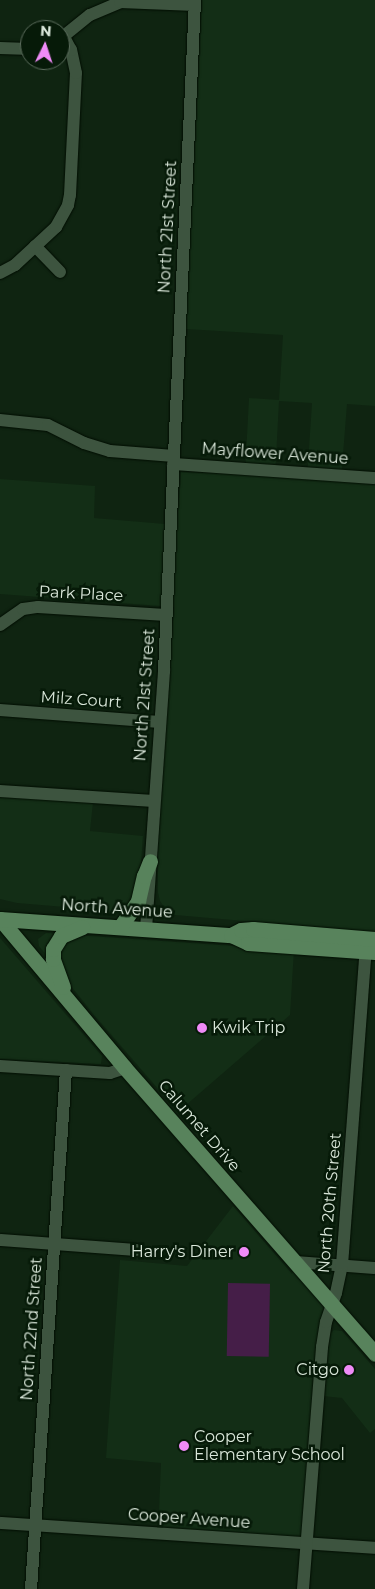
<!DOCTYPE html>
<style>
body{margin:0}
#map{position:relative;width:375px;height:1589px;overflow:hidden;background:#0f2411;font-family:Montserrat,sans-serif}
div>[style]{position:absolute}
.built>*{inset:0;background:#132e16}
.green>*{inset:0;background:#451e48;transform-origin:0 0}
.roads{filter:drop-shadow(0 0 1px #000d01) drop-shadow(0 0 1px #000d01)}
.minor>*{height:12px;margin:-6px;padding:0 6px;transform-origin:6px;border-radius:6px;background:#3d543f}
.major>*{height:15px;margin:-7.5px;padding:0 7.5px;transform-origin:7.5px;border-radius:7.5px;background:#58835c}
.dots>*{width:14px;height:14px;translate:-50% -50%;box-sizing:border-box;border:2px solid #061a08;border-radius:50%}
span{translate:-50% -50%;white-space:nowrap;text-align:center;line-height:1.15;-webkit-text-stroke:5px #061a08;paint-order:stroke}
.street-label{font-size:16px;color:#dae7da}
.poi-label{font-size:16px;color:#dae7da}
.left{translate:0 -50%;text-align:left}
.right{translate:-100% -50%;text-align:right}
.north{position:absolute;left:20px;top:20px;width:50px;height:50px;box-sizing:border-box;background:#061a08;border:1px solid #5b6c5c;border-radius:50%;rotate:4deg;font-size:14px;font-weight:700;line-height:20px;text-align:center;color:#dae7da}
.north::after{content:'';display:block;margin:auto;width:18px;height:22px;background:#ef8bf7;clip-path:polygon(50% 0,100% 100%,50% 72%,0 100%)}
</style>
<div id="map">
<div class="built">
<div style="clip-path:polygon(evenodd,202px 0,375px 0,375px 406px,347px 404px,341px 480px,375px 483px,375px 932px,175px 915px,167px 911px,160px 901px,158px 893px,158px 845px,174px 607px,0 594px,0 479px,95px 486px,94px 518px,177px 525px,181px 472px,245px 474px,249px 398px,279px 400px,283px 335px,186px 329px,202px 0,279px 401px,312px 403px,307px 479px,275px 477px,279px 401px)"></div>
<div style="clip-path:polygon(0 795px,93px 802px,90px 831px,143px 836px,139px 892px,130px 907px,113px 911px,17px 903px,0 899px)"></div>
<div style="clip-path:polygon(46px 933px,294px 950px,290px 1015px,178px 1112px,94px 1015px,39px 946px,38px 939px)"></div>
<div style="clip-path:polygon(0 938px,102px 1056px,101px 1064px,0 1059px)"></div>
<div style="clip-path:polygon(233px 1206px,292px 1274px,295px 1262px,333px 1305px,330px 1334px,334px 1330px,342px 1331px,375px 1369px,375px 1429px,370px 1433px,342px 1398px,323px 1396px,307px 1543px,158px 1534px,161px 1463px,106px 1458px,120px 1260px,187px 1266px)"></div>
</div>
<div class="green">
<div style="left:228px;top:1283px;width:42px;height:73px;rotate:1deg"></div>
</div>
<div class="roads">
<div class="minor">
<div style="left:60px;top:39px;width:38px;rotate:-39deg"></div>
<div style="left:90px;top:15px;width:33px;rotate:-23deg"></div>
<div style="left:120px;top:2px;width:75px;rotate:2.3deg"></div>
<div style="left:0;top:48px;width:30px;rotate:2deg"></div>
<div style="left:35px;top:246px;width:36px;rotate:46deg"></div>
<div style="left:0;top:273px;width:17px;rotate:-28deg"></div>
<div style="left:15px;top:265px;width:56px;rotate:-42.8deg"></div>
<div style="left:56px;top:227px;width:25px;rotate:-61deg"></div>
<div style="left:68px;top:205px;width:10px;rotate:-79deg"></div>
<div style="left:70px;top:195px;width:122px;rotate:-87.2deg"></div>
<div style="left:76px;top:73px;width:24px;rotate:-102deg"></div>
<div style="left:71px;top:50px;width:15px;rotate:-118deg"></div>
<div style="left:0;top:420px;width:48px;rotate:5.9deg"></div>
<div style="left:48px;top:425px;width:40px;rotate:26.6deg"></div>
<div style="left:84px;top:443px;width:27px;rotate:17deg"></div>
<div style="left:110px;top:451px;width:64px;rotate:4.5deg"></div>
<div style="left:173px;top:464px;width:202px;rotate:4deg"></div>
<div style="left:0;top:625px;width:28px;rotate:-35deg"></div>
<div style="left:23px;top:609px;width:15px;rotate:-8deg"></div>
<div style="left:38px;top:607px;width:128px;rotate:3.6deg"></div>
<div style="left:0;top:710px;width:160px;rotate:4.3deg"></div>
<div style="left:0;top:791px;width:154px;rotate:3.7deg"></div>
<div style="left:146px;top:929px;width:259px;rotate:-86deg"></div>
<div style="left:164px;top:671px;width:672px;rotate:-87.35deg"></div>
<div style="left:0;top:1066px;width:110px;rotate:3.6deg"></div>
<div style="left:110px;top:1073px;width:16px;rotate:-18deg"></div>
<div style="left:0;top:1240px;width:137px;rotate:4.2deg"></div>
<div style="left:295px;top:1262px;width:80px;rotate:4.3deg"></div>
<div style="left:0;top:1523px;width:376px;rotate:3.8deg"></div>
<div style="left:31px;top:1589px;width:520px;rotate:-86.14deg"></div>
<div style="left:303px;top:1589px;width:243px;rotate:-85.5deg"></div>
<div style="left:322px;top:1347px;width:25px;rotate:-81deg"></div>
<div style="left:326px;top:1322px;width:31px;rotate:-71deg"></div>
<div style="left:336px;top:1293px;width:29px;rotate:-78deg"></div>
<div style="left:342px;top:1265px;width:323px;rotate:-85.7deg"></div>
</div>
<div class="major">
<div style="left:0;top:919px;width:194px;rotate:50deg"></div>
<div style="left:125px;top:1068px;width:380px;rotate:48.8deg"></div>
<div style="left:0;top:919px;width:232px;rotate:4deg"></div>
<div style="left:231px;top:935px;width:19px;rotate:25deg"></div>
<div style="left:248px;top:943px;width:127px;rotate:4.1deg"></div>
<div style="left:120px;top:927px;width:32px;rotate:-55deg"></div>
<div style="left:138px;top:901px;width:26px;rotate:-77deg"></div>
<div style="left:144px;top:876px;width:16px;rotate:-68deg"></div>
<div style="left:231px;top:935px;width:11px;rotate:-27deg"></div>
<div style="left:241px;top:930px;width:12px;rotate:-5deg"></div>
<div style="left:253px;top:929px;width:122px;rotate:4.7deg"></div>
<div style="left:63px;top:987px;width:30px;rotate:-110deg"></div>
<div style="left:53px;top:959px;width:10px;rotate:-90deg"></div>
<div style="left:53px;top:949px;width:15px;rotate:-58deg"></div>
<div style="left:61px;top:936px;width:23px;rotate:-23deg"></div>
</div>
</div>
<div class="dots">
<div style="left:202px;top:1028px;background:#ef8bf7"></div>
<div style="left:244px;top:1252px;background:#ef8bf7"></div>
<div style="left:349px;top:1370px;background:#ef8bf7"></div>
<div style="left:184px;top:1446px;background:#ef8bf7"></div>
</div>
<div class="street-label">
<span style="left:168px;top:227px;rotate:-87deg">North 21st Street</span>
<span style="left:275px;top:454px;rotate:4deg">Mayflower Avenue</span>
<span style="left:81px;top:594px;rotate:3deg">Park Place</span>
<span style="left:145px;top:695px;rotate:-86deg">North 21st Street</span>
<span style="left:81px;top:700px;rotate:4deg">Milz Court</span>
<span style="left:117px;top:909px;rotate:4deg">North Avenue</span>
<span style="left:199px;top:1126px;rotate:49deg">Calumet Drive</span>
<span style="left:330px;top:1203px;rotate:-85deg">North 20th Street</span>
<span style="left:32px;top:1329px;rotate:-86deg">North 22nd Street</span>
<span style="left:189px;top:1519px;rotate:4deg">Cooper Avenue</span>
</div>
<div class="poi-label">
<span class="left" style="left:212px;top:1028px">Kwik Trip</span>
<span class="right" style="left:234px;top:1252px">Harry's Diner</span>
<span class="right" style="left:339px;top:1370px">Citgo</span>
<span class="left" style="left:194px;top:1446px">Cooper<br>Elementary School</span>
</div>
<div class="north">N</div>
</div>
